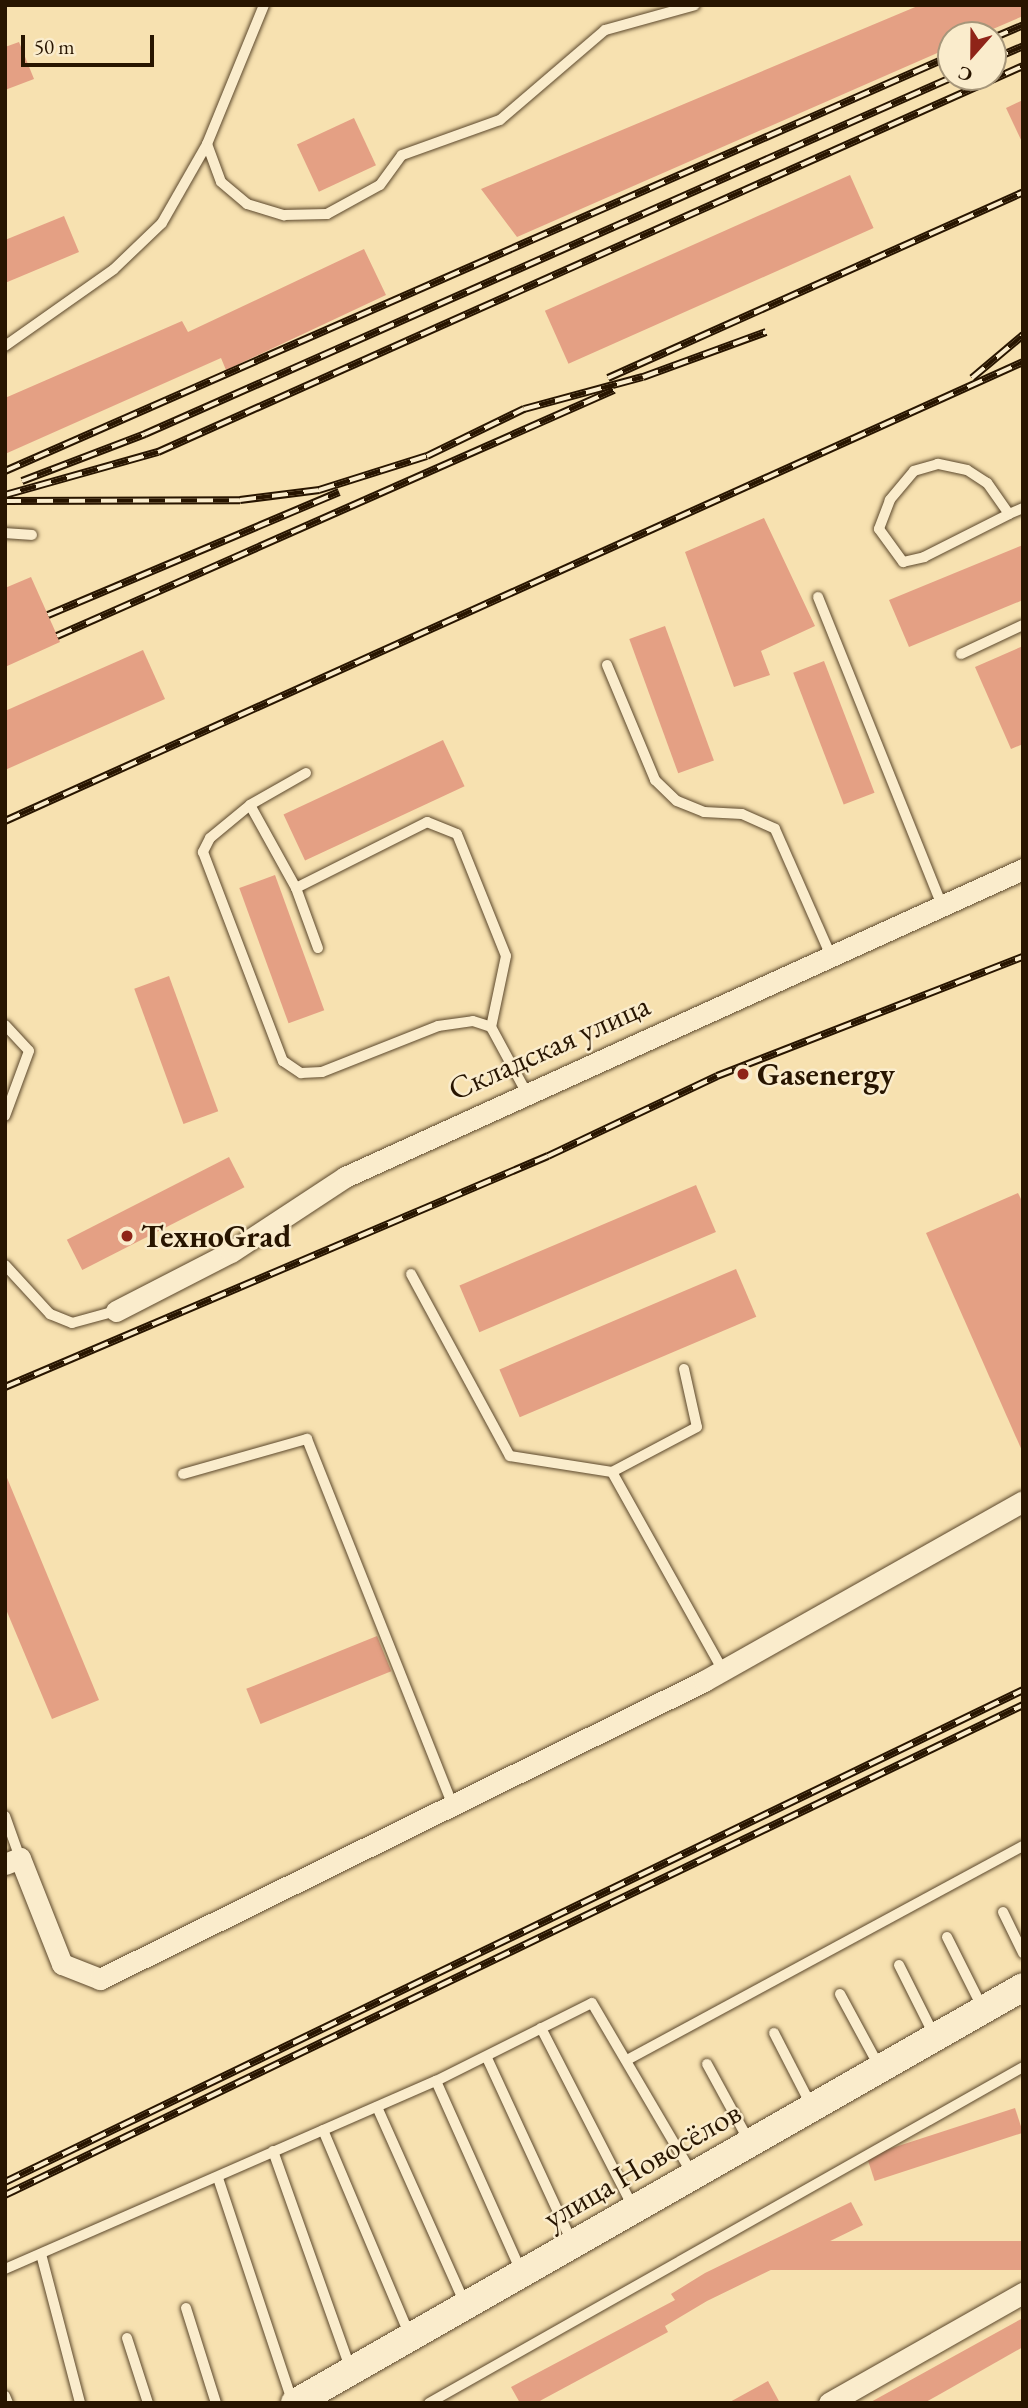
<!DOCTYPE html>
<meta charset="utf-8">
<style>
body{margin:0}
#map{position:relative;width:1028px;height:2408px;overflow:hidden;background:#f7e1b0;font-family:"EB Garamond",serif}
div>[style]{position:absolute}
.building>*{inset:0;background:#e4a084;transform-origin:0 0}
.roads{filter:drop-shadow(0 0 2px #5c482c) drop-shadow(0 0 2px #5c482c)}
.lane>*{height:10px;margin:-5px;padding:0 5px;transform-origin:5px;border-radius:5px;background:#faeccc}
.street>*{height:21px;margin:-10.5px;padding:0 10.5px;transform-origin:10.5px;border-radius:10.5px;background:#faeccc}
.secondary>*{height:28px;margin:-14px;padding:0 14px;transform-origin:14px;border-radius:14px;background:#faeccc}
.rail>*{height:8px;margin-top:-4px;transform-origin:0;background:repeating-linear-gradient(90deg,#faeccc 0 16px,#281500 0 32px);box-sizing:border-box;border-block:2px solid #281500}
.dots>*{width:19px;height:19px;translate:-50% -50%;box-sizing:border-box;border:4px solid #faeccc;border-radius:50%}
span{translate:-50% -50%;white-space:nowrap;text-align:center;line-height:1.15;-webkit-text-stroke:5px #faeccc;paint-order:stroke}
.street-label{font-size:32px;color:#281500}
.poi-label{font-size:32px;color:#281500;font-weight:700}
.left{translate:0 -50%;text-align:left}
.frame{position:absolute;inset:0;border:7px solid #281500;pointer-events:none}
.north{position:absolute;left:937px;top:21px;width:70px;height:70px;box-sizing:border-box;background:#faeccc;border:2px solid #a6967a;border-radius:50%;rotate:201deg;font-size:19px;font-weight:700;line-height:28px;text-align:center;color:#281500}
.north::after{content:'';display:block;margin:auto;width:24px;height:32px;background:#8f2418;clip-path:polygon(50% 0,100% 100%,50% 72%,0 100%)}
.scale{position:absolute;left:21px;top:35px;width:133px;height:32px;box-sizing:border-box;border:4px solid #281500;border-top:0;padding-left:9px;font-size:21px;line-height:24px;white-space:nowrap;color:#281500;-webkit-text-stroke:5px #faeccc;paint-order:stroke}
</style>
<div id="map">
<div class="building">
<div style="clip-path:polygon(920px 5px,1023px 5px,1023px 16px,979px 35px,951px 35px,951px 47px,517px 237px,481px 189px)"></div>
<div style="clip-path:polygon(19px 42px,34px 79px,5px 90px,5px 47px)"></div>
<div style="clip-path:polygon(1023px 100px,1023px 144px,1006px 108px)"></div>
<div style="left:354px;top:118px;width:52px;height:63px;rotate:65deg"></div>
<div style="left:850px;top:175px;width:58px;height:334px;rotate:66deg"></div>
<div style="clip-path:polygon(64px 216px,79px 252px,5px 283px,5px 240px)"></div>
<div style="clip-path:polygon(364px 249px,386px 295px,226px 370px,221px 358px,5px 454px,5px 398px,182px 321px,188px 332px)"></div>
<div style="clip-path:polygon(764px 518px,815px 626px,761px 651px,770px 675px,734px 687px,685px 552px)"></div>
<div style="clip-path:polygon(1023px 545px,1023px 600px,909px 647px,889px 600px)"></div>
<div style="clip-path:polygon(31px 577px,60px 642px,5px 667px,5px 588px)"></div>
<div style="left:665px;top:626px;width:143px;height:38px;rotate:70deg"></div>
<div style="clip-path:polygon(1023px 646px,1023px 744px,1011px 749px,975px 667px)"></div>
<div style="clip-path:polygon(143px 650px,165px 699px,5px 770px,5px 711px)"></div>
<div style="left:824px;top:661px;width:141px;height:33px;rotate:69deg"></div>
<div style="left:443px;top:740px;width:51px;height:176px;rotate:65deg"></div>
<div style="left:275px;top:875px;width:144px;height:38px;rotate:70deg"></div>
<div style="left:169px;top:976px;width:144px;height:37px;rotate:70deg"></div>
<div style="left:229px;top:1157px;width:34px;height:182px;rotate:63deg"></div>
<div style="left:696px;top:1185px;width:51px;height:257px;rotate:67deg"></div>
<div style="clip-path:polygon(1018px 1193px,1023px 1203px,1023px 1453px,926px 1233px)"></div>
<div style="left:736px;top:1269px;width:52px;height:257px;rotate:67deg"></div>
<div style="clip-path:polygon(5px 1473px,99px 1700px,52px 1719px,5px 1607px)"></div>
<div style="left:377px;top:1636px;width:38px;height:141px;rotate:68deg"></div>
<div style="left:1015px;top:2108px;width:26px;height:156px;rotate:72deg"></div>
<div style="clip-path:polygon(851px 2202px,863px 2225px,707px 2301px,665px 2326px,668px 2332px,536px 2403px,520px 2403px,511px 2387px,675px 2300px,671px 2294px,705px 2273px)"></div>
<div style="left:1023px;top:2241px;width:29px;height:253px;rotate:90deg"></div>
<div style="clip-path:polygon(1023px 2318px,1023px 2347px,942px 2393px,924px 2403px,869px 2403px)"></div>
<div style="clip-path:polygon(768px 2381px,780px 2403px,728px 2403px)"></div>
</div>
<div class="roads">
<div class="lane">
<div style="left:264px;top:5px;width:150px;rotate:112.3deg"></div>
<div style="left:207px;top:144px;width:40px;rotate:69.8deg"></div>
<div style="left:221px;top:182px;width:34px;rotate:40deg"></div>
<div style="left:247px;top:204px;width:39px;rotate:17deg"></div>
<div style="left:284px;top:215px;width:43px;rotate:-1.3deg"></div>
<div style="left:327px;top:214px;width:60px;rotate:-28.7deg"></div>
<div style="left:380px;top:185px;width:37px;rotate:-54deg"></div>
<div style="left:402px;top:155px;width:104px;rotate:-19.7deg"></div>
<div style="left:500px;top:120px;width:138px;rotate:-40.6deg"></div>
<div style="left:605px;top:30px;width:93px;rotate:-15.5deg"></div>
<div style="left:5px;top:346px;width:133px;rotate:-35.2deg"></div>
<div style="left:114px;top:269px;width:66px;rotate:-43.8deg"></div>
<div style="left:162px;top:223px;width:91px;rotate:-60.3deg"></div>
<div style="left:1009px;top:514px;width:38px;rotate:-125deg"></div>
<div style="left:987px;top:483px;width:24px;rotate:-147deg"></div>
<div style="left:967px;top:470px;width:30px;rotate:-168deg"></div>
<div style="left:938px;top:464px;width:25px;rotate:164deg"></div>
<div style="left:914px;top:471px;width:38px;rotate:130deg"></div>
<div style="left:890px;top:500px;width:31px;rotate:111deg"></div>
<div style="left:879px;top:529px;width:41px;rotate:54deg"></div>
<div style="left:903px;top:562px;width:22px;rotate:-13deg"></div>
<div style="left:924px;top:557px;width:95px;rotate:-26.8deg"></div>
<div style="left:1009px;top:514px;width:15px;rotate:-23deg"></div>
<div style="left:5px;top:533px;width:27px;rotate:4deg"></div>
<div style="left:818px;top:597px;width:333px;rotate:68.1deg"></div>
<div style="left:961px;top:654px;width:68px;rotate:-25.1deg"></div>
<div style="left:607px;top:665px;width:125px;rotate:67.3deg"></div>
<div style="left:655px;top:780px;width:30px;rotate:44deg"></div>
<div style="left:677px;top:801px;width:29px;rotate:22deg"></div>
<div style="left:704px;top:812px;width:38px;rotate:3deg"></div>
<div style="left:742px;top:814px;width:36px;rotate:24deg"></div>
<div style="left:775px;top:829px;width:139px;rotate:66.2deg"></div>
<div style="left:306px;top:773px;width:64px;rotate:150.3deg"></div>
<div style="left:250px;top:805px;width:52px;rotate:140.5deg"></div>
<div style="left:210px;top:838px;width:16px;rotate:117deg"></div>
<div style="left:203px;top:852px;width:224px;rotate:69.1deg"></div>
<div style="left:283px;top:1061px;width:22px;rotate:34deg"></div>
<div style="left:301px;top:1073px;width:21px;rotate:-3deg"></div>
<div style="left:322px;top:1072px;width:125px;rotate:-21.6deg"></div>
<div style="left:438px;top:1026px;width:35px;rotate:-8deg"></div>
<div style="left:473px;top:1021px;width:19px;rotate:18deg"></div>
<div style="left:491px;top:1027px;width:72px;rotate:61.6deg"></div>
<div style="left:250px;top:805px;width:95px;rotate:61deg"></div>
<div style="left:296px;top:888px;width:147px;rotate:-26.7deg"></div>
<div style="left:427px;top:822px;width:32px;rotate:22deg"></div>
<div style="left:457px;top:834px;width:131px;rotate:68.1deg"></div>
<div style="left:506px;top:956px;width:73px;rotate:101.9deg"></div>
<div style="left:296px;top:888px;width:64px;rotate:69.9deg"></div>
<div style="left:5px;top:1025px;width:35px;rotate:47deg"></div>
<div style="left:29px;top:1051px;width:69px;rotate:110.3deg"></div>
<div style="left:5px;top:1265px;width:67px;rotate:47.4deg"></div>
<div style="left:50px;top:1314px;width:24px;rotate:22deg"></div>
<div style="left:72px;top:1323px;width:46px;rotate:-15.3deg"></div>
<div style="left:411px;top:1274px;width:207px;rotate:61.5deg"></div>
<div style="left:510px;top:1456px;width:103px;rotate:8.9deg"></div>
<div style="left:684px;top:1369px;width:59px;rotate:77.4deg"></div>
<div style="left:697px;top:1427px;width:96px;rotate:152.1deg"></div>
<div style="left:612px;top:1472px;width:228px;rotate:60.8deg"></div>
<div style="left:183px;top:1474px;width:129px;rotate:-15.8deg"></div>
<div style="left:307px;top:1439px;width:394px;rotate:68.3deg"></div>
<div style="left:5px;top:1816px;width:45px;rotate:70.3deg"></div>
<div style="left:1003px;top:1912px;width:46px;rotate:64deg"></div>
<div style="left:947px;top:1937px;width:80px;rotate:63.4deg"></div>
<div style="left:899px;top:1965px;width:80px;rotate:63.4deg"></div>
<div style="left:840px;top:1994px;width:84px;rotate:61.6deg"></div>
<div style="left:541px;top:2028px;width:201px;rotate:62.8deg"></div>
<div style="left:774px;top:2033px;width:83px;rotate:62.8deg"></div>
<div style="left:487px;top:2058px;width:203px;rotate:65.2deg"></div>
<div style="left:627px;top:2060px;width:450px;rotate:-28.4deg"></div>
<div style="left:707px;top:2064px;width:90px;rotate:61.4deg"></div>
<div style="left:436px;top:2081px;width:208px;rotate:65.9deg"></div>
<div style="left:377px;top:2107px;width:216px;rotate:65.9deg"></div>
<div style="left:323px;top:2130px;width:224px;rotate:67.1deg"></div>
<div style="left:273px;top:2151px;width:232px;rotate:70.4deg"></div>
<div style="left:218px;top:2178px;width:237px;rotate:71.6deg"></div>
<div style="left:41px;top:2254px;width:154px;rotate:75.3deg"></div>
<div style="left:5px;top:2269px;width:470px;rotate:-23.6deg"></div>
<div style="left:436px;top:2081px;width:174px;rotate:-26.6deg"></div>
<div style="left:592px;top:2003px;width:199px;rotate:59.6deg"></div>
<div style="left:186px;top:2308px;width:100px;rotate:72.5deg"></div>
<div style="left:127px;top:2338px;width:68px;rotate:72.1deg"></div>
<div style="left:5px;top:2396px;width:8px;rotate:67deg"></div>
<div style="left:429px;top:2403px;width:682px;rotate:-29.49deg"></div>
</div>
<div class="street">
<div style="left:116px;top:1311px;width:129px;rotate:-27.2deg"></div>
<div style="left:231px;top:1252px;width:136px;rotate:-33.3deg"></div>
<div style="left:345px;top:1177px;width:745px;rotate:-24.43deg"></div>
<div style="left:5px;top:1864px;width:16px;rotate:-22deg"></div>
<div style="left:20px;top:1858px;width:114px;rotate:68.4deg"></div>
<div style="left:62px;top:1964px;width:41px;rotate:21.5deg"></div>
<div style="left:100px;top:1979px;width:674px;rotate:-26.26deg"></div>
<div style="left:704px;top:1681px;width:366px;rotate:-29.4deg"></div>
<div style="left:829px;top:2403px;width:223px;rotate:-29.6deg"></div>
</div>
<div class="secondary">
<div style="left:295px;top:2403px;width:838px;rotate:-29.74deg"></div>
</div>
</div>
<div class="rail">
<div style="left:993px;top:38px;width:33px;rotate:-23deg"></div>
<div style="left:993px;top:59px;width:33px;rotate:-23deg"></div>
<div style="left:608px;top:378px;width:455px;rotate:-24.1deg"></div>
<div style="left:972px;top:378px;width:67px;rotate:-40.1deg"></div>
<div style="left:5px;top:471px;width:1033px;rotate:-23.69deg"></div>
<div style="left:22px;top:481px;width:132px;rotate:-20.9deg"></div>
<div style="left:145px;top:434px;width:883px;rotate:-23.84deg"></div>
<div style="left:5px;top:495px;width:159px;rotate:-15.7deg"></div>
<div style="left:158px;top:452px;width:947px;rotate:-24.05deg"></div>
<div style="left:5px;top:501px;width:235px;rotate:-0.2deg"></div>
<div style="left:240px;top:500px;width:80px;rotate:-7.2deg"></div>
<div style="left:319px;top:490px;width:113px;rotate:-17.5deg"></div>
<div style="left:427px;top:456px;width:108px;rotate:-25.9deg"></div>
<div style="left:524px;top:409px;width:123px;rotate:-15.1deg"></div>
<div style="left:643px;top:377px;width:131px;rotate:-20.1deg"></div>
<div style="left:48px;top:615px;width:316px;rotate:-22.9deg"></div>
<div style="left:57px;top:636px;width:609px;rotate:-23.83deg"></div>
<div style="left:5px;top:821px;width:1117px;rotate:-24.27deg"></div>
<div style="left:5px;top:1387px;width:590px;rotate:-23.05deg"></div>
<div style="left:548px;top:1156px;width:187px;rotate:-25.3deg"></div>
<div style="left:717px;top:1076px;width:328px;rotate:-21.3deg"></div>
<div style="left:5px;top:2182px;width:1131px;rotate:-25.79deg"></div>
<div style="left:5px;top:2195px;width:1130px;rotate:-25.7deg"></div>
</div>
<div class="dots">
<div style="left:743px;top:1074px;background:#8f2418"></div>
<div style="left:127px;top:1236px;background:#8f2418"></div>
</div>
<div class="street-label">
<span style="left:549px;top:1047px;rotate:-24deg">Складская улица</span>
<span style="left:642px;top:2165px;rotate:-30deg">улица Новосёлов</span>
</div>
<div class="poi-label">
<span class="left" style="left:757px;top:1074px">Gasenergy</span>
<span class="left" style="left:141px;top:1236px">ТехноGrad</span>
</div>
<div class="frame"></div>
<div class="north">С</div>
<div class="scale">50 m</div>
</div>
